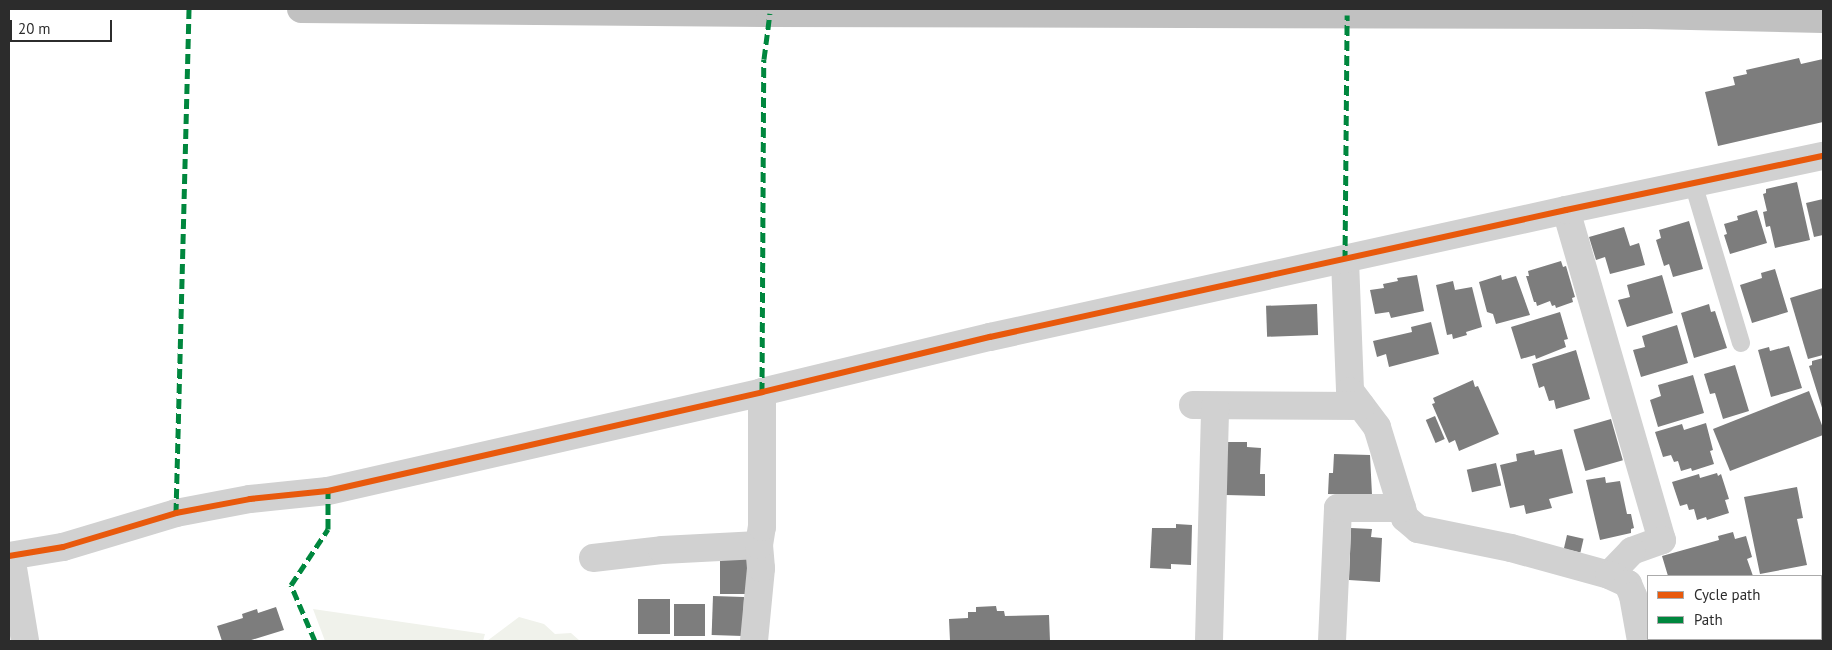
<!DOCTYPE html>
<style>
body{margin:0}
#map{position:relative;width:1832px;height:650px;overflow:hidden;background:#fff;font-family:"PT Sans",sans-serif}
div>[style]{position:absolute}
.green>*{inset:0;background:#f0f2eb}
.building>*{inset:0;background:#7d7d7d;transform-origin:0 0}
.service>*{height:18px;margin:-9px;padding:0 9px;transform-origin:9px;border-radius:9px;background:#d1d1d1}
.minor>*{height:28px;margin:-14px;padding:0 14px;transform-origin:14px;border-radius:14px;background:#d1d1d1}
.trunk>*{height:28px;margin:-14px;padding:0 14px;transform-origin:14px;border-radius:14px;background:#c1c1c1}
.quiet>*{height:5px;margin-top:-2.5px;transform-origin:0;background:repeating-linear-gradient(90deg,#00873e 0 10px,transparent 0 15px)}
.cycleway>*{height:6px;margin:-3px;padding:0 3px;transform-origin:3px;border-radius:3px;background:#e8590c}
span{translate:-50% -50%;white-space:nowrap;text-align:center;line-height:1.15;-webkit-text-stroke:5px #fff;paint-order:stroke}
.frame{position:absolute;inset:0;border:10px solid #2c2c2c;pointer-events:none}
.legend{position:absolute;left:1647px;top:575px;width:175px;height:65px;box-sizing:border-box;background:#fff;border:1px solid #ababab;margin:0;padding:6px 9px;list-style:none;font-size:15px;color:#2c2c2c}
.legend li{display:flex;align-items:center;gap:10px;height:25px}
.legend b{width:25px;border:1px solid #ababab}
.scale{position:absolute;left:10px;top:20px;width:102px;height:22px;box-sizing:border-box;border:2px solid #2c2c2c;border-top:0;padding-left:6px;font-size:15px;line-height:18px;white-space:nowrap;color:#2c2c2c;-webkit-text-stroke:4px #fff;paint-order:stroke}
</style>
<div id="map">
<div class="green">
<div style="clip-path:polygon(313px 609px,485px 634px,483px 641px,325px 641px)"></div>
<div style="clip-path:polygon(519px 617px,544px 624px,555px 634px,571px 633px,580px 641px,487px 641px)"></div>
</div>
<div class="building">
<div style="clip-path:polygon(1799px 58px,1801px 64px,1823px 59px,1823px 122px,1718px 146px,1705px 92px,1735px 85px,1733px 77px,1747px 74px,1746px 70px)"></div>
<div style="clip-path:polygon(1797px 182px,1810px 240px,1775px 248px,1770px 226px,1766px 227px,1763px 212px,1767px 211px,1763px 194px,1766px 193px,1766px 189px)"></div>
<div style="clip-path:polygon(1823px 199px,1823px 235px,1814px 237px,1806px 203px)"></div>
<div style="clip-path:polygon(1757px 210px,1767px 243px,1730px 254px,1724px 235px,1727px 234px,1724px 224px,1738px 220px,1737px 216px)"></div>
<div style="clip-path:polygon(1689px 221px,1703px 269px,1673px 277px,1669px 264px,1664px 266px,1656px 240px,1661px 238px,1659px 230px)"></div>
<div style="clip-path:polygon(1624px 227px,1630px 246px,1639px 243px,1645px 265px,1610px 274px,1605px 257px,1596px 260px,1589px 237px)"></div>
<div style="clip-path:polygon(1561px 261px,1563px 267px,1566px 266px,1575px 297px,1572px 298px,1573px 302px,1556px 308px,1555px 305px,1552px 306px,1550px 301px,1537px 306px,1536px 302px,1534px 302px,1526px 276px,1529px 276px,1528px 271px)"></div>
<div style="clip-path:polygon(1775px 269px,1788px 312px,1752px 323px,1740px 285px,1762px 278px,1761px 273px)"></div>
<div style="clip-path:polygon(1417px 275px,1424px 311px,1391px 318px,1389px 312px,1375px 314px,1370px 290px,1384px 288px,1383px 284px,1398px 281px,1397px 278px)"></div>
<div style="clip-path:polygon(1501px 275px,1502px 280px,1516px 276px,1530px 315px,1496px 324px,1493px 314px,1487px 312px,1479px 282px)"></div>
<div style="clip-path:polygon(1662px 275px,1673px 313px,1627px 327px,1618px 300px,1630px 297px,1627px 285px)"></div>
<div style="clip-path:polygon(1453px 281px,1455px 290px,1472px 287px,1482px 327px,1466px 332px,1467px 335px,1453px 339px,1452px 334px,1447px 335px,1436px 285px)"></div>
<div style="clip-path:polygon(1823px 288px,1823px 355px,1808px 359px,1790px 298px)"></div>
<div style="left:1317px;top:304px;width:31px;height:51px;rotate:88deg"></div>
<div style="clip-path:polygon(1709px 304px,1711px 312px,1715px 311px,1727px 348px,1694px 358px,1681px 313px)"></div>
<div style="clip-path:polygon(1560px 312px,1568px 339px,1564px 340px,1566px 347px,1536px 359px,1535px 355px,1521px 359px,1511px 327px)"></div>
<div style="clip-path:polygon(1431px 322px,1439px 354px,1389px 367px,1386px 354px,1377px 357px,1373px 341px,1412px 332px,1411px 327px)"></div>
<div style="clip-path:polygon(1677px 325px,1688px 363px,1641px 377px,1633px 350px,1645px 347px,1642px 336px)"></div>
<div style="clip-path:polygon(1789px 346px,1802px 388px,1771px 397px,1758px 350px,1769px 347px,1770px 351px)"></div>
<div style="clip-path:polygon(1576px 350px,1590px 399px,1556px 409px,1554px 400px,1549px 401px,1544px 386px,1539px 388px,1532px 364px)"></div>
<div style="clip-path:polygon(1823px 358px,1823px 411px,1809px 366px,1812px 365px,1812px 361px)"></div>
<div style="clip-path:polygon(1735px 365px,1749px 411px,1723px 419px,1715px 393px,1710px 394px,1704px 374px)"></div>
<div style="clip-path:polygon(1693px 375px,1704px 413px,1658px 427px,1650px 400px,1661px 396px,1658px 385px)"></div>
<div style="clip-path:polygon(1473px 380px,1475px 387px,1478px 386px,1499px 434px,1459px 451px,1455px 440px,1449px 443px,1432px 404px,1435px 403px,1433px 398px)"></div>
<div style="clip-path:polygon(1809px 391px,1823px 428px,1823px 435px,1730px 471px,1713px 429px)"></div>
<div style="left:1435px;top:416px;width:25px;height:10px;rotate:67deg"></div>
<div style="left:1611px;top:419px;width:43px;height:39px;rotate:74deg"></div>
<div style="clip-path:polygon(1706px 423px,1713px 450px,1710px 451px,1714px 464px,1692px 471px,1691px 468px,1681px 471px,1678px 461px,1674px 462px,1671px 455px,1663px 457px,1655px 432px,1682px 424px,1684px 430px)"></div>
<div style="clip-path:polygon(1226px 442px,1247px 442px,1247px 447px,1261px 448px,1260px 474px,1265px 474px,1265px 496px,1226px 495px)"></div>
<div style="clip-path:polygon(1562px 449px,1573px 493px,1549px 499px,1552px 508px,1526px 514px,1524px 505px,1510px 508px,1500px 465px,1517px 461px,1516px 454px,1534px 450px,1535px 455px)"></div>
<div style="clip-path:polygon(1334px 454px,1370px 455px,1372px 495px,1328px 494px,1329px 473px,1333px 473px)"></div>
<div style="left:1496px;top:463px;width:23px;height:30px;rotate:77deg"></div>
<div style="clip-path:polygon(1717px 473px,1718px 476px,1721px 474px,1729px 499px,1725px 500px,1729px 513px,1707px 520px,1706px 517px,1697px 520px,1694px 509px,1689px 510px,1687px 504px,1680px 506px,1672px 482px,1699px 474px,1700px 478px)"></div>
<div style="clip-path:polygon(1605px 477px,1606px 483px,1620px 481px,1627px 514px,1631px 514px,1634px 528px,1631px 529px,1631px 533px,1600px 540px,1586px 480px)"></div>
<div style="clip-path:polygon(1797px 487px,1803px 518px,1797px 519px,1807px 565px,1760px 574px,1744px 497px)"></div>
<div style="clip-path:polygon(1176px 524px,1192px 525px,1191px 565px,1171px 564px,1171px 569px,1150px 568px,1152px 528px,1176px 528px)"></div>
<div style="clip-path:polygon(1351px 528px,1372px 529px,1371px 537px,1382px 538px,1380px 582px,1349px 580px)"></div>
<div style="clip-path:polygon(1733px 532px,1735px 539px,1746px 536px,1752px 557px,1747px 559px,1753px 576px,1668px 576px,1662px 556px,1719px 540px,1718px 536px)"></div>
<div style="left:1567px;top:535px;width:17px;height:14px;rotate:13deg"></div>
<div style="left:720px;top:557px;width:30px;height:37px"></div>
<div style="left:713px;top:596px;width:31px;height:39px;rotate:2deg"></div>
<div style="left:638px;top:599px;width:32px;height:35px"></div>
<div style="left:674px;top:604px;width:31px;height:32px"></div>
<div style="clip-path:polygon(996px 606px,997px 611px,1004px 611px,1005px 616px,1049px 615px,1050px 641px,950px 641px,949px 619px,968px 618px,968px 612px,976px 612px,976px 607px)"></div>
<div style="clip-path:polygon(276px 607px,284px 630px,248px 641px,222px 641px,217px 626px,243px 618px,242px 614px,257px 609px,258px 613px)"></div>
<div style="left:1661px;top:639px;width:42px;height:2px"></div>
<div style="clip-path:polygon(1715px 639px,1770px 639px,1771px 640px,1715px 641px)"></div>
</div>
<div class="service">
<div style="left:1693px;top:183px;width:167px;rotate:73.3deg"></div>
</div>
<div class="minor">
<div style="left:1566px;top:210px;width:344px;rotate:73.8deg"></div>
<div style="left:1662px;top:540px;width:32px;rotate:160deg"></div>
<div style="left:1632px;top:551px;width:33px;rotate:134deg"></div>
<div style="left:1345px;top:260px;width:131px;rotate:87.8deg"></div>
<div style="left:1350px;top:391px;width:45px;rotate:53.1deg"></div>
<div style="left:1377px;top:427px;width:95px;rotate:72.9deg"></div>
<div style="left:1405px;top:518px;width:17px;rotate:40deg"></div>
<div style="left:1418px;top:529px;width:95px;rotate:11.5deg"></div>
<div style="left:1511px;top:548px;width:102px;rotate:15.4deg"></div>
<div style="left:1609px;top:575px;width:21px;rotate:25deg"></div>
<div style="left:1628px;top:584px;width:13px;rotate:67deg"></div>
<div style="left:1633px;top:596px;width:46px;rotate:79.9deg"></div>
<div style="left:1193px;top:405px;width:168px;rotate:0.3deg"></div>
<div style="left:9px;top:556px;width:55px;rotate:-9.5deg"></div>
<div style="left:63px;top:547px;width:118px;rotate:-16.7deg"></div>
<div style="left:176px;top:513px;width:75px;rotate:-10.7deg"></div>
<div style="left:250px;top:499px;width:78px;rotate:-5.9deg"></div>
<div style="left:328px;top:491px;width:445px;rotate:-12.8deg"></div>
<div style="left:762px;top:392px;width:235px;rotate:-13.6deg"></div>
<div style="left:990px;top:337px;width:590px;rotate:-12.43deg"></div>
<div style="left:1566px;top:210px;width:263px;rotate:-11.9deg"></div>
<div style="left:11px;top:556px;width:86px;rotate:80.6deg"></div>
<div style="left:593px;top:558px;width:69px;rotate:-6.6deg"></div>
<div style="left:662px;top:550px;width:97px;rotate:-3deg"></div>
<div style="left:754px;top:641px;width:73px;rotate:-84.5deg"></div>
<div style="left:761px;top:568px;width:23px;rotate:-95deg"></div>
<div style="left:759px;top:545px;width:18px;rotate:-81deg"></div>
<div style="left:762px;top:527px;width:135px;rotate:-90deg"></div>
<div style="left:1209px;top:641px;width:235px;rotate:-88.5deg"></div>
<div style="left:1332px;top:641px;width:133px;rotate:-87.4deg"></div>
<div style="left:1338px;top:508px;width:64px"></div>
</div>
<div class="trunk">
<div style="left:301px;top:9px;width:469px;rotate:0.5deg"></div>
<div style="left:770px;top:13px;width:876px;rotate:0.13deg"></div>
<div style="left:1646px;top:15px;width:177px;rotate:1.3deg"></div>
</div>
<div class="quiet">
<div style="left:1345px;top:260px;width:245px;rotate:-89.5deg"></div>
<div style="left:762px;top:392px;width:333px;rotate:-89.7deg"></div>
<div style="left:764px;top:59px;width:46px;rotate:-82.6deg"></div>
<div style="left:176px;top:513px;width:504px;rotate:-88.52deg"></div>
<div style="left:315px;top:641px;width:61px;rotate:-113.2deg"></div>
<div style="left:291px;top:585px;width:67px;rotate:-56.5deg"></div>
<div style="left:328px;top:529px;width:38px;rotate:-90deg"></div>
</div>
<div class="cycleway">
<div style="left:9px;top:556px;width:55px;rotate:-9.5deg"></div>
<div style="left:63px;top:547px;width:118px;rotate:-16.7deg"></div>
<div style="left:176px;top:513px;width:75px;rotate:-10.7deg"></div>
<div style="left:250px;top:499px;width:78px;rotate:-5.9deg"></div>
<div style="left:328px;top:491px;width:445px;rotate:-12.8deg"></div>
<div style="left:762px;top:392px;width:235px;rotate:-13.6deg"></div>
<div style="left:990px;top:337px;width:590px;rotate:-12.43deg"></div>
<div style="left:1566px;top:210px;width:263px;rotate:-11.9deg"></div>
</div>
<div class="frame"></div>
<ul class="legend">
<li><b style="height:6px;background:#e8590c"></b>Cycle path</li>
<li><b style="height:6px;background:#00873e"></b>Path</li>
</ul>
<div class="scale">20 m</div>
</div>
